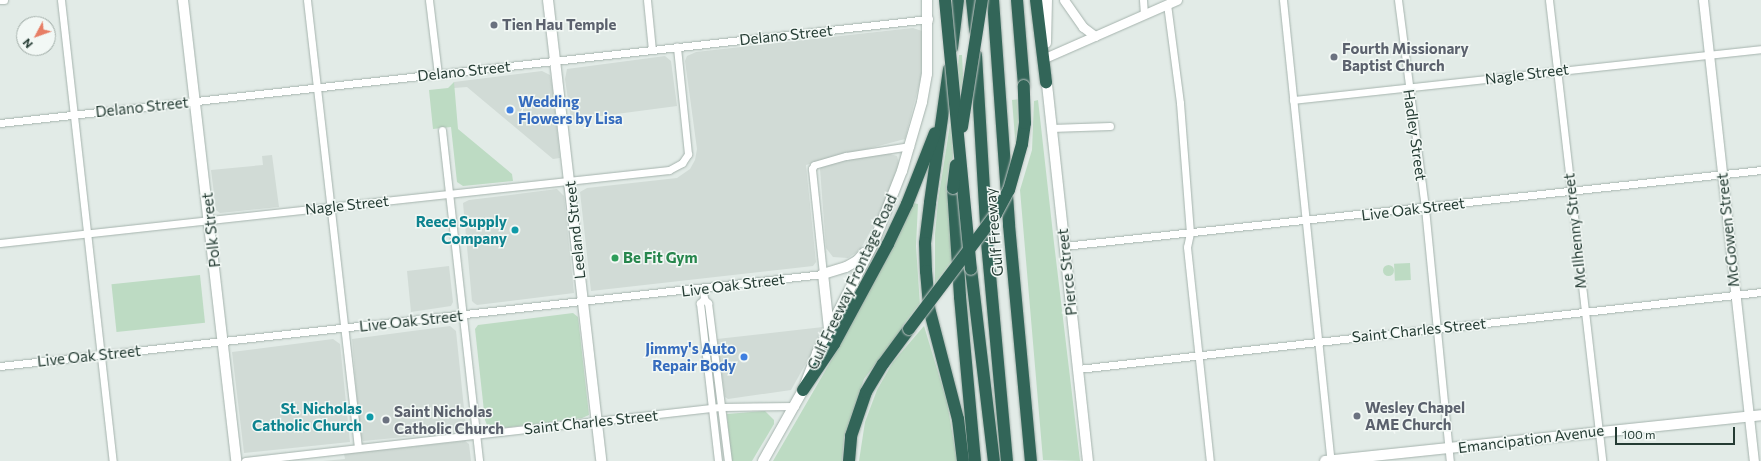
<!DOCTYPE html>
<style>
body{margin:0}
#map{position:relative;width:1761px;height:461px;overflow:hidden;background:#e2ebe7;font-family:Commissioner,sans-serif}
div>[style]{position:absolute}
.built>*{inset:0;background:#d1dbd6}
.green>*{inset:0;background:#bddbc3;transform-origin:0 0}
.round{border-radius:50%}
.roads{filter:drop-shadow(0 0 1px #a5b3ad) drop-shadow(0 0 1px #a5b3ad)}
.minor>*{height:7px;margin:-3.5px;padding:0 3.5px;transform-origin:3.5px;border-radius:3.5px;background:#fff}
.tertiary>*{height:9px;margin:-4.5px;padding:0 4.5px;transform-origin:4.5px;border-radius:4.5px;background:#fff}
.secondary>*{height:10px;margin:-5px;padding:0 5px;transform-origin:5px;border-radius:5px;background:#fff}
.motorway>*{height:12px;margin:-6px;padding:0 6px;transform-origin:6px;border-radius:6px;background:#326558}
.bridges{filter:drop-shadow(0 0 1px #c2c8c6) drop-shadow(0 0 1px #c2c8c6)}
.motorway-bridge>*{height:12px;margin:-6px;padding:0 6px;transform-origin:6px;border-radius:6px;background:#326558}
.dots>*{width:11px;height:11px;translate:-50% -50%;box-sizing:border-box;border:2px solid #f2f8f5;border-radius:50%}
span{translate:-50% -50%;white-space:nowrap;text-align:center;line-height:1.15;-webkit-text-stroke:3px #f2f8f5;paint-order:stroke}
.worship-label{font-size:15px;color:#5b616d;font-weight:700}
.left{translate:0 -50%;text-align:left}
.street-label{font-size:15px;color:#243b33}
.shop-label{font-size:15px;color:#366cbe;font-weight:700}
.right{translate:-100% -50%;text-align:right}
.culture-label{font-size:15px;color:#0d838f;font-weight:700}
.leisure-label{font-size:15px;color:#27864d;font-weight:700}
.north{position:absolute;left:16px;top:16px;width:40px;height:40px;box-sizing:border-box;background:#f2f8f5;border:1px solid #a0aca7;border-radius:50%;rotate:229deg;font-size:11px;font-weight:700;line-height:16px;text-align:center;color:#243b33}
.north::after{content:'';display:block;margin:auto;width:14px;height:18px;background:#e77e65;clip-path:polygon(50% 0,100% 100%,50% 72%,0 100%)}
.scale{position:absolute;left:1615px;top:427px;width:120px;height:18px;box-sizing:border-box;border:2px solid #243b33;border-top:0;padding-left:5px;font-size:12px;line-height:14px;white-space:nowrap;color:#243b33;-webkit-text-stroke:3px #f2f8f5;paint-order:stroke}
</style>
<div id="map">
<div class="built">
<div style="clip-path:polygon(913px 28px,922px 31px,924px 37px,921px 77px,905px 139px,806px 165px,816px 262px,813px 266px,591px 291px,580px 192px,587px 188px,677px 178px,690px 169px,695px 160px,697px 149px,685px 61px,687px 56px,696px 52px)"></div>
<div style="clip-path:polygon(665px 56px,671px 61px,677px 106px,571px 120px,565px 79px,567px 69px)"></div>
<div style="clip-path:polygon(542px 71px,550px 75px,552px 85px,560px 158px,553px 159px,467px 87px,454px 88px,454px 82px)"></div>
<div style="clip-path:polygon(883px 152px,897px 156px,899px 163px,882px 210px,860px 250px,848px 258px,833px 257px,826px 248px,820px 169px,822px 166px)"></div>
<div style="clip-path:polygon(272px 155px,279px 207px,220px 213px,216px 210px,211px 170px,263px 165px,262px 156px)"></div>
<div style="clip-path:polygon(557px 189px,564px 196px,574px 293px,477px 305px,474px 303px,472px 301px,463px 203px,469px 200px)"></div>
<div style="clip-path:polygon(449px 266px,453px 302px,451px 306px,411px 312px,407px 271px)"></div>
<div style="clip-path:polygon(450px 326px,456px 331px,466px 428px,457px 432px,363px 441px,360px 436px,352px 339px)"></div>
<div style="clip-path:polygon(823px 327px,823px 333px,791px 390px,728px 399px,725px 397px,717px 339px)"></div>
<div style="clip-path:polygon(333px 339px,340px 344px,350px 442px,244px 453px,232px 352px)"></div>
<div style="clip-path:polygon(465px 441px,469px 444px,471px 461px,323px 461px,345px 459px,344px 454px)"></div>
</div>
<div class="green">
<div style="clip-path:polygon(959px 55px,962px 55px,964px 93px,955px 137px,950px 186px,953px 262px,935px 286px,935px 234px,938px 201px,956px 86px)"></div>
<div style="clip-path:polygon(454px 82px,458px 129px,512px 174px,513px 181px,463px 186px,457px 182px,451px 127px,433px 129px,429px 90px,448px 88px)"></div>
<div style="clip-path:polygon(1019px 99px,1020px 114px,1016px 150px,1012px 100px)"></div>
<div style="clip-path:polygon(1038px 100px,1054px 243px,1080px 461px,1043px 460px,1020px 190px,1032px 150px,1034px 101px)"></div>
<div style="clip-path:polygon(913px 203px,918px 204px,916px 246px,920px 305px,864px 379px,844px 437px,842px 461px,773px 461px,835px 354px)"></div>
<div style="left:1410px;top:263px;width:17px;height:16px;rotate:87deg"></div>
<div class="round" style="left:1382.5px;top:264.5px;width:11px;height:11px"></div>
<div style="left:200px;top:275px;width:48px;height:89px;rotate:84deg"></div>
<div style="clip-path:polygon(573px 313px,578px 317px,589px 415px,582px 418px,494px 429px,487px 425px,485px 420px,475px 329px,478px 325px)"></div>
<div style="clip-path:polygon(924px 326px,947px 402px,957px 461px,859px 461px,865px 422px,877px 390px,893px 362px)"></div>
<div style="clip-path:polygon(765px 411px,774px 420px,774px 424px,752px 461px,731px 461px,727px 414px)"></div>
</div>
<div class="roads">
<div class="minor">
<div style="left:0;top:0;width:4px"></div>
<div style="left:61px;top:0;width:464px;rotate:83.6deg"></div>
<div style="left:307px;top:0;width:450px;rotate:83.5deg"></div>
<div style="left:429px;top:0;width:75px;rotate:83.1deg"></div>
<div style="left:647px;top:0;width:50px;rotate:84.3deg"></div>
<div style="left:1143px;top:0;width:13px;rotate:86deg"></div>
<div style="left:1283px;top:0;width:463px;rotate:84.1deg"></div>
<div style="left:1398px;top:0;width:210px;rotate:82.6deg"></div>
<div style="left:1425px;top:208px;width:254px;rotate:84.4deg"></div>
<div style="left:1549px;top:0;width:464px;rotate:83.4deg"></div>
<div style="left:1167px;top:4px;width:100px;rotate:82.5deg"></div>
<div style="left:1180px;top:103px;width:130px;rotate:85.6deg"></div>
<div style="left:1190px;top:233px;width:14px;rotate:102deg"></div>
<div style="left:1187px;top:247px;width:215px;rotate:83.9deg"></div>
<div style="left:1293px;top:100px;width:471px;rotate:-6.2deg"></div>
<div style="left:0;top:123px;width:935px;rotate:-6.39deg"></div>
<div style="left:1051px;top:128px;width:59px;rotate:-1.9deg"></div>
<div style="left:442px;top:130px;width:333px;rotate:83.6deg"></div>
<div style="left:0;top:243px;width:673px;rotate:-6.23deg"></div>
<div style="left:669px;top:170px;width:15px;rotate:-28deg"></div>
<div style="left:682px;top:163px;width:11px;rotate:-56deg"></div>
<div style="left:688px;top:154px;width:108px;rotate:-95.9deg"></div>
<div style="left:1064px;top:246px;width:701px;rotate:-6.22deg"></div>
<div style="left:703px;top:289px;width:10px;rotate:84deg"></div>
<div style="left:704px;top:299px;width:6px;rotate:45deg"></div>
<div style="left:708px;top:303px;width:159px;rotate:82.8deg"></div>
<div style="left:704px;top:299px;width:6px;rotate:135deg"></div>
<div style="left:700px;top:303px;width:159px;rotate:83.5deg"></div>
<div style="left:0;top:366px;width:828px;rotate:-6.38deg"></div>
<div style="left:823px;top:274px;width:106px;rotate:-96deg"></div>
<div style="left:812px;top:169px;width:4px;rotate:-63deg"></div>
<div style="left:814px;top:165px;width:33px;rotate:-16deg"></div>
<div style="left:846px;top:156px;width:65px;rotate:-8.9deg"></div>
<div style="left:1078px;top:369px;width:687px;rotate:-6.43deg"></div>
<div style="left:245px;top:461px;width:480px;rotate:-6.5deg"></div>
<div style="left:722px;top:407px;width:73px;rotate:-0.8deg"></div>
</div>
<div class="tertiary">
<div style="left:1064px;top:0;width:33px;rotate:55deg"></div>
<div style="left:1083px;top:27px;width:15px;rotate:37deg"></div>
<div style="left:1703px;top:0;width:464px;rotate:83.7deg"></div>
<div style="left:1047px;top:57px;width:142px;rotate:-23.7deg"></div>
</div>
<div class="secondary">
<div style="left:183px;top:0;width:464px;rotate:83.4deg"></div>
<div style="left:548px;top:0;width:464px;rotate:83.4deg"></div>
<div style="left:1046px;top:43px;width:43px;rotate:-88.7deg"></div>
<div style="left:1046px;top:75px;width:388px;rotate:83.8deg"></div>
<div style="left:829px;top:329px;width:55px;rotate:-96.2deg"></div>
<div style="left:823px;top:274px;width:24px;rotate:-17deg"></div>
<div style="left:846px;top:267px;width:13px;rotate:-29deg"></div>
<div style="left:857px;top:261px;width:11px;rotate:-49deg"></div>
<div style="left:763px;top:461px;width:81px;rotate:-60.6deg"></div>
<div style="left:803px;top:390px;width:40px;rotate:-69deg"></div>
<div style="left:817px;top:353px;width:125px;rotate:-62.8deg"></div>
<div style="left:874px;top:242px;width:76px;rotate:-68.5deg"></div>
<div style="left:902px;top:171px;width:72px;rotate:-73.8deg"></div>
<div style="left:922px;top:102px;width:28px;rotate:-80deg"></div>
<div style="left:927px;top:74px;width:74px;rotate:-90deg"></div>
<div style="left:1325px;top:461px;width:438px;rotate:-6deg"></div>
</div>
<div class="motorway">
<div style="left:972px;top:0;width:31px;rotate:84deg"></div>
<div style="left:993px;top:0;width:226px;rotate:85.9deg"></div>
<div style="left:1009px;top:225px;width:237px;rotate:84.7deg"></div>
<div style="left:1017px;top:0;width:86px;rotate:85.3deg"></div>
<div style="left:1036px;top:0;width:83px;rotate:83deg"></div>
<div style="left:952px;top:48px;width:48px;rotate:-82.9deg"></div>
<div style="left:976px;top:55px;width:187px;rotate:86.6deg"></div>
<div style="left:987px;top:242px;width:220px;rotate:84.8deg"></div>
<div style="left:949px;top:69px;width:135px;rotate:98.1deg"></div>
<div style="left:930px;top:203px;width:40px;rotate:97.1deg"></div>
<div style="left:925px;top:243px;width:28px;rotate:88deg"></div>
<div style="left:926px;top:271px;width:37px;rotate:85deg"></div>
<div style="left:929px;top:308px;width:115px;rotate:75.4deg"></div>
<div style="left:958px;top:419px;width:42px;rotate:83.2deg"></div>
<div style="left:953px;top:188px;width:109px;rotate:86.3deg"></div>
<div style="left:960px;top:297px;width:165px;rotate:84.8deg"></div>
<div style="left:971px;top:269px;width:193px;rotate:83.2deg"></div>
<div style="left:803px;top:390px;width:55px;rotate:-56deg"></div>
<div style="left:834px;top:344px;width:114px;rotate:-61.6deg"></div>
<div style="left:888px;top:244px;width:44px;rotate:-64.6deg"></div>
<div style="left:907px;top:204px;width:76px;rotate:-68.5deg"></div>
<div style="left:849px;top:461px;width:25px;rotate:-85deg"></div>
<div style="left:851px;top:436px;width:46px;rotate:-71.2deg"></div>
<div style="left:866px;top:392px;width:33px;rotate:-59deg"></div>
<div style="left:883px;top:364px;width:44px;rotate:-53.4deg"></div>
</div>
</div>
<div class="bridges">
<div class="motorway-bridge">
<div style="left:945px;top:0;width:270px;rotate:84.5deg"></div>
<div style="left:962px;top:127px;width:129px;rotate:-81.1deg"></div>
<div style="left:953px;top:188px;width:23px;rotate:-83deg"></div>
<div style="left:909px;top:329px;width:144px;rotate:-52.9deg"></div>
<div style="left:996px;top:214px;width:27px;rotate:-62deg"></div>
<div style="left:1009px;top:190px;width:48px;rotate:-74.2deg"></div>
<div style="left:1022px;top:144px;width:21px;rotate:-82deg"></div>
<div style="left:1025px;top:123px;width:37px;rotate:-92deg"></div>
</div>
</div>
<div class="dots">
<div style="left:494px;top:25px;background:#6b7280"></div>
<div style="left:1334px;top:57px;background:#6b7280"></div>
<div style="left:510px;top:110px;background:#3f7fe0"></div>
<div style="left:515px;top:230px;background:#0f9aa8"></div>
<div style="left:615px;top:258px;background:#2e9e5b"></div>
<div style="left:744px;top:357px;background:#3f7fe0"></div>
<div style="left:1357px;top:416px;background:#6b7280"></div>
<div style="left:370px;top:417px;background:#0f9aa8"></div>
<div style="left:386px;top:420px;background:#6b7280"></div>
</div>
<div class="worship-label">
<span class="left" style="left:502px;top:25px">Tien Hau Temple</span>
<span class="left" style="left:1342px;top:57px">Fourth Missionary<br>Baptist Church</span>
<span class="left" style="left:1365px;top:416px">Wesley Chapel<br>AME Church</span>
<span class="left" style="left:394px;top:420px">Saint Nicholas<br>Catholic Church</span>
</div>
<div class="street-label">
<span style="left:786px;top:35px;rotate:-6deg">Delano Street</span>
<span style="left:464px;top:71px;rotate:-6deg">Delano Street</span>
<span style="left:1527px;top:74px;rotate:-7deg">Nagle Street</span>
<span style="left:142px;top:107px;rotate:-6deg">Delano Street</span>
<span style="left:1415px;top:135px;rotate:82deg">Hadley Street</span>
<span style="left:347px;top:205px;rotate:-6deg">Nagle Street</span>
<span style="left:1413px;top:209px;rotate:-7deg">Live Oak Street</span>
<span style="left:211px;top:230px;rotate:-96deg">Polk Street</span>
<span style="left:575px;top:230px;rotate:-96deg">Leeland Street</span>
<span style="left:1728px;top:230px;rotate:-96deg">McGowen Street</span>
<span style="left:1575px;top:231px;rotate:-96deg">McIlhenny Street</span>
<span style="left:994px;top:232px;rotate:-95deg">Gulf Freeway</span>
<span style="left:1067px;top:272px;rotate:-96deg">Pierce Street</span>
<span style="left:852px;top:282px;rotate:-65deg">Gulf Freeway Frontage Road</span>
<span style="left:733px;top:285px;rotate:-7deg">Live Oak Street</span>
<span style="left:411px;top:321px;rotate:-6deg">Live Oak Street</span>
<span style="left:1419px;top:330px;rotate:-6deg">Saint Charles Street</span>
<span style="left:89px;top:356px;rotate:-6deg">Live Oak Street</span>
<span style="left:591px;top:422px;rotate:-6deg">Saint Charles Street</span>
<span style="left:1531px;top:439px;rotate:-7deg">Emancipation Avenue</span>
</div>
<div class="shop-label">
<span class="left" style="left:518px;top:110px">Wedding<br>Flowers by Lisa</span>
<span class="right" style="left:736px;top:357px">Jimmy's Auto<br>Repair Body</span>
</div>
<div class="culture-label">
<span class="right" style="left:507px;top:230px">Reece Supply<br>Company</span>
<span class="right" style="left:362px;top:417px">St. Nicholas<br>Catholic Church</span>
</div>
<div class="leisure-label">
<span class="left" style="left:623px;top:258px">Be Fit Gym</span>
</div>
<div class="north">N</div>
<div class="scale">100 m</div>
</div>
